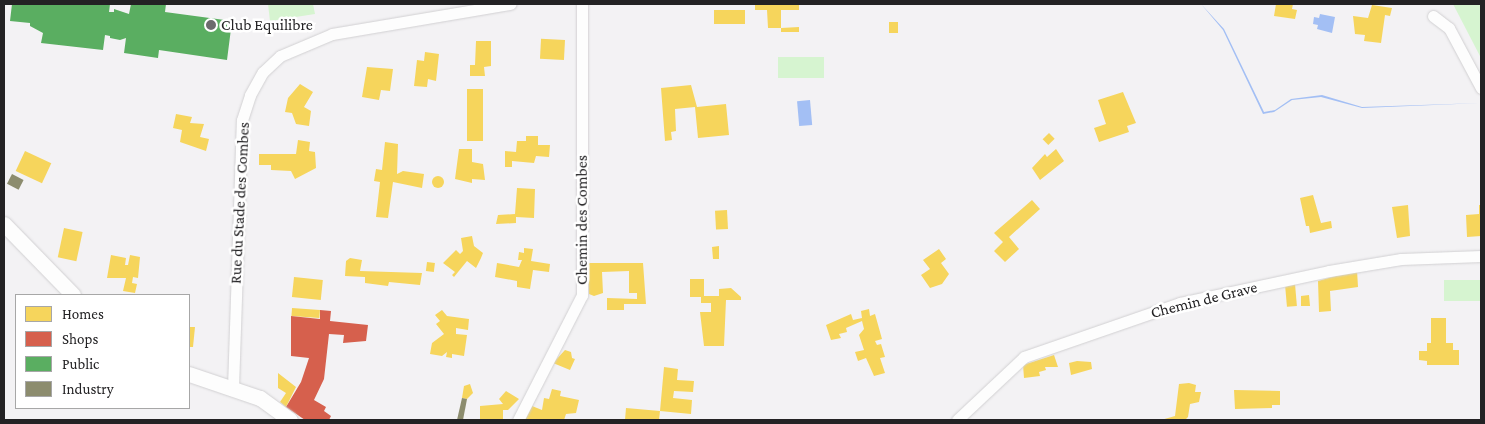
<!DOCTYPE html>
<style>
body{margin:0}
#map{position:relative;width:1485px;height:424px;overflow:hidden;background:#f3f2f4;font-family:"Crimson Pro",serif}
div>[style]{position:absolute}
.green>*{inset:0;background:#d6f4d0;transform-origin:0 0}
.water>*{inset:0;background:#a3bff4;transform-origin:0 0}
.homes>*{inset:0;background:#f6d55c;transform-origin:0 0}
.round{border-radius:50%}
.shops>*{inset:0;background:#d6604d}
.public>*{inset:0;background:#5aae61}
.industry>*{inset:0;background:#8c8c6e;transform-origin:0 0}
.roads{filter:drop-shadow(0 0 1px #d1d0d2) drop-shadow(0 0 1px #d1d0d2)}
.minor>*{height:11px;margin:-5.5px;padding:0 5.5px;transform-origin:5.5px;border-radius:5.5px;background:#fdfdfd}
.secondary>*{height:15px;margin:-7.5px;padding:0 7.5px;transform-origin:7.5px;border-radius:7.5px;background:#fdfdfd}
.dots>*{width:14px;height:14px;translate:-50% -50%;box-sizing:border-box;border:2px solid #fff;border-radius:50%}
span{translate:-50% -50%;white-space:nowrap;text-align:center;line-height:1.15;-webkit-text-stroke:5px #fff;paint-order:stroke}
.poi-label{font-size:16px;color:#232224}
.left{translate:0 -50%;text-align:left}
.street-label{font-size:16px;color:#232224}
.frame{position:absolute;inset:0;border:5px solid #232224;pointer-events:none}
.legend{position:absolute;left:15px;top:294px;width:175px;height:115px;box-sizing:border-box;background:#fff;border:1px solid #a7a7a7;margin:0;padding:6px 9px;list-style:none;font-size:15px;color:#232224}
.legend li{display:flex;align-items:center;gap:10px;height:25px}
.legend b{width:25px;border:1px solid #a7a7a7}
</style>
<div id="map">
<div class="green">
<div style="clip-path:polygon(268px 4px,313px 4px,315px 14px,270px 21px)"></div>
<div style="clip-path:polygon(1453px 4px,1481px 4px,1481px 58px)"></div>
<div style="left:824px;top:57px;width:21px;height:46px;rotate:90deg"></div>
<div style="left:1481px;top:280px;width:21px;height:37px;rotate:90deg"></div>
</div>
<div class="water">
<div style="clip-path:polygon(1201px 4px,1224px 29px,1264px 112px,1275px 110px,1291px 99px,1322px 95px,1362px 107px,1481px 103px,1362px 108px,1321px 97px,1292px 100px,1274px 112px,1263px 114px,1223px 30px)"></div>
<div style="clip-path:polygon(1320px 14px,1335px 17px,1332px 33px,1317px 29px,1318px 25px,1313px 24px,1314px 17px,1319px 18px)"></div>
<div style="left:810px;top:100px;width:25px;height:13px;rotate:85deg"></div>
</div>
<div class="homes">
<div style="clip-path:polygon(755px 4px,799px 4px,799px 10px,781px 10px,781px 28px,768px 28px,767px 10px,755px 10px)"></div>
<div style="clip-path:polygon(1276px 4px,1293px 4px,1292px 9px,1297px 10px,1295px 19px,1274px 16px)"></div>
<div style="clip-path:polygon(1372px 5px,1392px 8px,1390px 16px,1385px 15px,1381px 43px,1364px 41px,1365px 35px,1355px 34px,1353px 16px,1368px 18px)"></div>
<div style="left:714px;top:10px;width:31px;height:14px"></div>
<div style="left:889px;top:22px;width:9px;height:11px"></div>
<div style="clip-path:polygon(799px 27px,799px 32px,781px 32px,781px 28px)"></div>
<div style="left:565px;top:40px;width:20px;height:24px;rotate:93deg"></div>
<div style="clip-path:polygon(476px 41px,491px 41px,491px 66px,484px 67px,485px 76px,470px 76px,470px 65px,475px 65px)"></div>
<div style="clip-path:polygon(425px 52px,439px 54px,436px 81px,428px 79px,427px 87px,414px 86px,417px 60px,424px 61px)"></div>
<div style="clip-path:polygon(367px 67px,393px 69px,390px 91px,381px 90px,379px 100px,362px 97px)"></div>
<div style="clip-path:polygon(300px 84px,313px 92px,304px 107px,311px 111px,309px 126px,296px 124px,292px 113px,285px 112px,288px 98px)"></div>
<div style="clip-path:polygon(691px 85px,697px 107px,726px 104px,729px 135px,698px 138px,695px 107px,675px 109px,676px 131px,671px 132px,672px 140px,665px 141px,661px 88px)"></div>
<div style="left:467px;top:89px;width:16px;height:52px"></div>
<div style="clip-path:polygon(1123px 92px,1136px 123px,1127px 126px,1129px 132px,1099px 142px,1094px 128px,1106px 124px,1098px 100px)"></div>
<div style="clip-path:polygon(176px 114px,192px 117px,190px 123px,204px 124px,200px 137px,209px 139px,206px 151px,180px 142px,182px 130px,173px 128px)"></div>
<div style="left:1049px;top:133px;width:8px;height:9px;rotate:45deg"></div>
<div style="clip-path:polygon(526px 136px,538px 136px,538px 145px,550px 145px,549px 157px,536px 156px,534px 163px,512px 161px,512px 167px,505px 167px,505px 151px,516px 152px,517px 141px,526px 141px)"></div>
<div style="clip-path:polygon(298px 140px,310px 142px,309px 151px,315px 152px,316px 168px,295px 179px,291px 171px,271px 170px,271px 165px,259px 165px,259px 154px,296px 154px)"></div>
<div style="clip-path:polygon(385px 142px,398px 144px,397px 174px,403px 171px,424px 174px,422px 188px,393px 182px,388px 218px,376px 217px,380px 182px,374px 181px,376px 169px,382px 170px)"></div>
<div style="clip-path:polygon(459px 149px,472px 149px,472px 162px,483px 164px,485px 180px,472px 179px,472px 183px,455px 179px)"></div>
<div style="clip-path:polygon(1056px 149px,1064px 161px,1040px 180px,1032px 168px,1045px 154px,1047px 157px)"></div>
<div style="left:25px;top:151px;width:29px;height:22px;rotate:25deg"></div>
<div class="round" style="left:432px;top:176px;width:12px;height:12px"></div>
<div style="clip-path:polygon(517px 188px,535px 189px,534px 218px,516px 217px,516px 223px,496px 224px,498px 215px,515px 214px)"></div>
<div style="clip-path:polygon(1313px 195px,1321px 223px,1331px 221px,1332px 228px,1310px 233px,1309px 226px,1306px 226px,1300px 198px)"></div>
<div style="clip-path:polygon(1032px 200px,1040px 209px,1009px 237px,1019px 249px,1005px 262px,994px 251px,1003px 242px,994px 233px)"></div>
<div style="clip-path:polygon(1408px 205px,1410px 236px,1397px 238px,1392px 207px)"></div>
<div style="clip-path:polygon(1479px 205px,1481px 205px,1481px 236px,1467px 237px,1466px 215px,1479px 214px)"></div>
<div style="left:727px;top:210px;width:19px;height:12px;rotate:87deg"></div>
<div style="left:64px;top:228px;width:19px;height:30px;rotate:12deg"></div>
<div style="clip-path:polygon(472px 236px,474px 246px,483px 253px,481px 258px,476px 268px,467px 261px,454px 277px,452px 275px,455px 272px,443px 263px,456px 250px,460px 254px,463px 251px,461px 238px)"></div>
<div style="clip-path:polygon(719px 246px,719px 259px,713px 259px,712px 247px)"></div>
<div style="clip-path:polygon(524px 248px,533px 249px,531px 261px,550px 264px,549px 272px,533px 270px,530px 289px,517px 287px,517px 281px,495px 277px,497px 263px,519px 267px,522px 260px,518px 260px,519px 252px,524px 253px)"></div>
<div style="clip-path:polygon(939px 249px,946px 259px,941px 263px,949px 274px,942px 284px,930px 288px,921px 275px,930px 269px,923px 260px)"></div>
<div style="clip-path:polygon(111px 255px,126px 258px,125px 265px,128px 265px,130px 255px,140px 257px,138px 278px,133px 277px,132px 283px,137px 284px,135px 293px,123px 291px,126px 278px,107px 278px)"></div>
<div style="clip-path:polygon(350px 258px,362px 260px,360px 271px,422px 273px,420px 285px,389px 282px,388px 286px,365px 283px,365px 277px,345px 276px,346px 261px)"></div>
<div style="left:427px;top:262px;width:8px;height:9px;rotate:7deg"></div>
<div style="clip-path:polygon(588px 263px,643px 263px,646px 304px,624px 304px,624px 310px,607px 310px,607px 298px,637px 299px,637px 293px,629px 293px,629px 271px,602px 272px,603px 293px,594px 296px,589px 294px)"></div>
<div style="clip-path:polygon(1357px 270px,1358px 287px,1330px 291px,1331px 311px,1319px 312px,1318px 281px)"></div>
<div style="left:294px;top:277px;width:29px;height:20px;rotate:6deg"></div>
<div style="clip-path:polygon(690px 279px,704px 279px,704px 296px,719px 296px,719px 289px,731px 288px,741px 297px,741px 300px,726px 300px,724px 346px,704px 346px,700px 312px,711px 312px,711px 303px,701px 303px,701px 297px,690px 297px)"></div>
<div style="left:1295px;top:284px;width:22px;height:10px;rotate:85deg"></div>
<div style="clip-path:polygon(1309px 295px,1310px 306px,1301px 306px,1301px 296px)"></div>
<div style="left:292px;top:308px;width:28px;height:8px;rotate:4deg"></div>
<div style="clip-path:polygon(869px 309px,870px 316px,875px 314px,882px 339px,875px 341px,877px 345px,881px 344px,885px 357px,880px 358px,885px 373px,874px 376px,866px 358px,858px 361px,855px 352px,864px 350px,859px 335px,864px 329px,862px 321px,846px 328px,847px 332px,839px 334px,841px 338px,831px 340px,826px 325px,851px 314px,853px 320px,862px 318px,861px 311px)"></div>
<div style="clip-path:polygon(442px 310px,447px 316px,469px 319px,468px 330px,456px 328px,456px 334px,467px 335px,464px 356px,452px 354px,452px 358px,446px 357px,447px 352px,442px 356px,430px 354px,432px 343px,444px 334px,436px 324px,440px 321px,435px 315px)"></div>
<div style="clip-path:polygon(1431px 318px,1446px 318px,1446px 343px,1453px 343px,1453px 350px,1459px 350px,1459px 365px,1427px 365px,1427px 361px,1419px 360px,1419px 351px,1427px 351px,1427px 343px,1431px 343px)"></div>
<div style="clip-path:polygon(189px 327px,195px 327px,193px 347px,189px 347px)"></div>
<div style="clip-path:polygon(565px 350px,571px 352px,572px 358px,575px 359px,570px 370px,553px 363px)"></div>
<div style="clip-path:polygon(1054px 355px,1058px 367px,1045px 367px,1046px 370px,1039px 372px,1040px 376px,1024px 378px,1023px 365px)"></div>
<div style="clip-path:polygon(1077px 361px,1091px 362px,1092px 369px,1071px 375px,1069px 363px)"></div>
<div style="clip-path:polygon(664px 367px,678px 369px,677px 380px,694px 381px,693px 392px,674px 391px,673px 398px,692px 400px,691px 414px,660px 411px)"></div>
<div style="clip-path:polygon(278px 373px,296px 387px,286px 407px,280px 402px,286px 393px,278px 388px)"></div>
<div style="clip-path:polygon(1189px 383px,1196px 385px,1195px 392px,1201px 392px,1199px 402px,1190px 404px,1188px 417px,1185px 420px,1161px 420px,1175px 416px,1179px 384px)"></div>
<div style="clip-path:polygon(470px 384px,473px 393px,467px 399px,462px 398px,464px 386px)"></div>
<div style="clip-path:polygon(552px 389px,561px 391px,560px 396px,579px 400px,576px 413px,566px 414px,564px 420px,525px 420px,532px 406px,542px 410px,544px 398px,549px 399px)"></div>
<div style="clip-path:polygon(1234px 390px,1280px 391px,1280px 405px,1272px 405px,1272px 408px,1235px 409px)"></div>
<div style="clip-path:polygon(506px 391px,519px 399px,508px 410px,503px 410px,503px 419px,480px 420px,480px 406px,503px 404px,499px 399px)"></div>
<div style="clip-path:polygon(626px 408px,660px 411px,659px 420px,625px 420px)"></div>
</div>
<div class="shops">
<div style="clip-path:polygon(320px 310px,331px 311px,330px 321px,368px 325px,366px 341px,343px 343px,344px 335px,329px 334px,324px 379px,314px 400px,326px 407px,324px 411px,331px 416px,329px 420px,305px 420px,286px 407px,301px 382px,309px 358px,291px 356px,291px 316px,320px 319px)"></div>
</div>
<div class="public">
<div style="clip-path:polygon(12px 4px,110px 4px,109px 12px,114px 12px,114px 9px,129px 14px,131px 4px,166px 4px,165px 12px,232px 21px,227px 60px,159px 50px,158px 58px,124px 53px,126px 38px,120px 40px,110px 38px,110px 36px,105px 35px,103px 50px,41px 43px,43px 33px,30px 26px,30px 23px,10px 21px)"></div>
</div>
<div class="industry">
<div style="left:12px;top:174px;width:13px;height:11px;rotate:27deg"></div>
<div style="clip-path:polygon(462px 398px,467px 399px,463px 420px,457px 420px)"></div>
</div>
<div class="roads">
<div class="minor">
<div style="left:1433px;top:16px;width:20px;rotate:37deg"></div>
<div style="left:1449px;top:28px;width:68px;rotate:61.9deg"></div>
<div style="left:233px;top:388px;width:268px;rotate:-88.1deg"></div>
<div style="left:242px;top:120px;width:26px;rotate:-72deg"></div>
<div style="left:250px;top:95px;width:26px;rotate:-61deg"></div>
<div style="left:263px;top:72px;width:23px;rotate:-43deg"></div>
<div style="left:280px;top:56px;width:56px;rotate:-22.9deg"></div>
<div style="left:332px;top:34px;width:181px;rotate:-9.6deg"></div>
<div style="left:518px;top:420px;width:140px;rotate:-62.9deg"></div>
<div style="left:582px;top:295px;width:291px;rotate:-90deg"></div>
<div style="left:957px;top:420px;width:92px;rotate:-43.2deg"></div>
<div style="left:1024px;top:357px;width:165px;rotate:-19.1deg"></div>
<div style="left:1180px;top:303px;width:152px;rotate:-12.1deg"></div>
<div style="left:1329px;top:271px;width:73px;rotate:-9.5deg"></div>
<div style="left:1401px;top:259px;width:80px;rotate:-2.1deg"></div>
</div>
<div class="secondary">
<div style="left:4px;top:224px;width:99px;rotate:45.8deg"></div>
<div style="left:189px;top:374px;width:75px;rotate:18.7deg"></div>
<div style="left:260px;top:398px;width:37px;rotate:36deg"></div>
</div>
</div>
<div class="dots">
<div style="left:211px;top:25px;background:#6c6b6d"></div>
</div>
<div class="poi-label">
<span class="left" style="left:221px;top:25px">Club Equilibre</span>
</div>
<div class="street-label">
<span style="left:240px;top:203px;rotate:-87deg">Rue du Stade des Combes</span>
<span style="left:582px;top:220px;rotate:-90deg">Chemin des Combes</span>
<span style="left:1204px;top:300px;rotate:-14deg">Chemin de Grave</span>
</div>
<div class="frame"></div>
<ul class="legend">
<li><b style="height:14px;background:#f6d55c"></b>Homes</li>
<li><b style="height:14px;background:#d6604d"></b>Shops</li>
<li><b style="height:14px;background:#5aae61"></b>Public</li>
<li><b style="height:14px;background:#8c8c6e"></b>Industry</li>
</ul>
</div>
